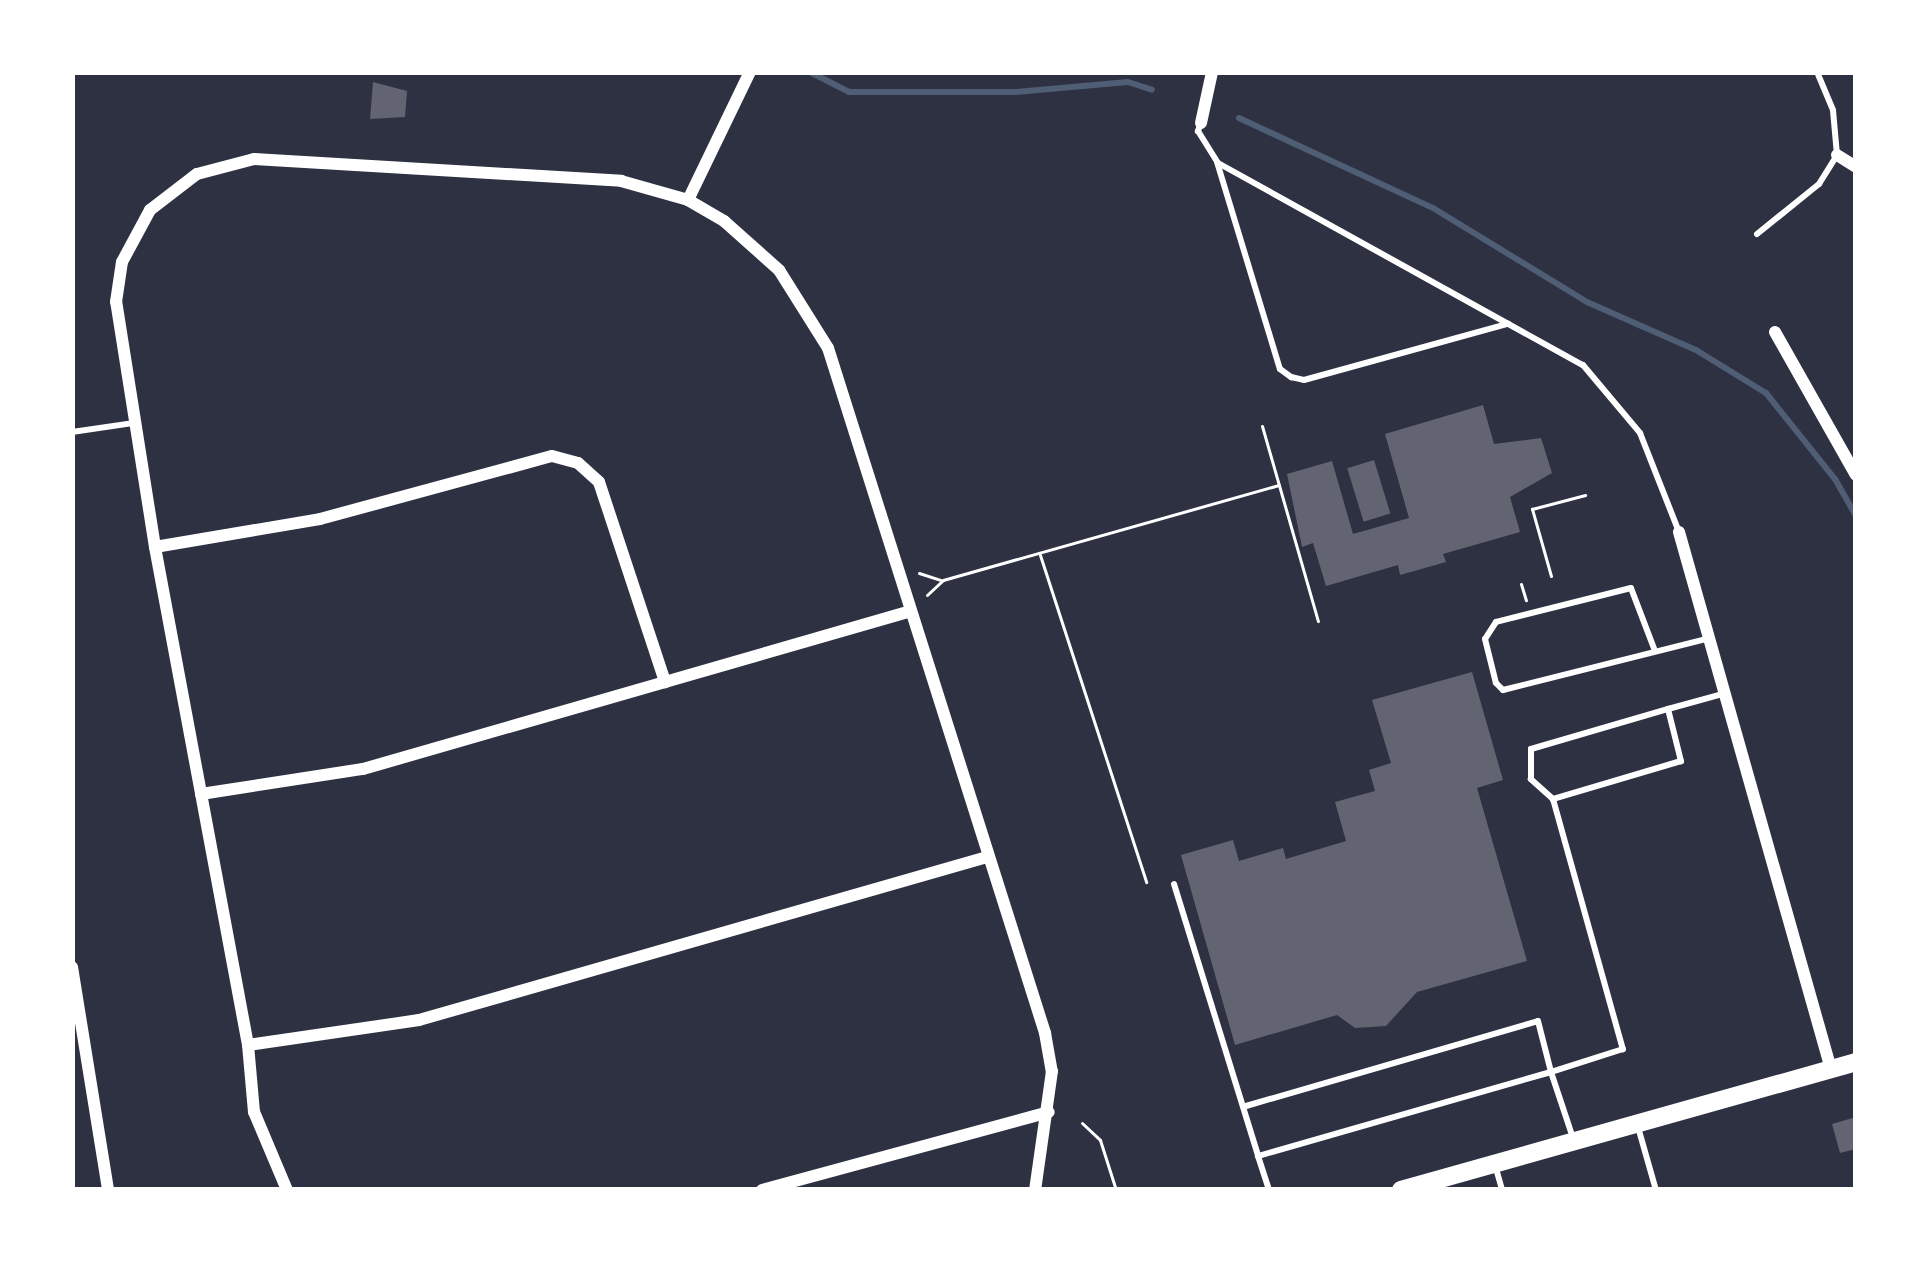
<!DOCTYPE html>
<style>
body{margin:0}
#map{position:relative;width:1928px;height:1262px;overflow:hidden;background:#2d3142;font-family:Rubik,sans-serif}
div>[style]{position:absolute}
.stream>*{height:6px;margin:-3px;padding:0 3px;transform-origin:3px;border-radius:3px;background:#4f5d75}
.building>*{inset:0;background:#626471;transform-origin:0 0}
.path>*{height:3px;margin:-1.5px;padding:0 1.5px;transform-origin:1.5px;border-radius:1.5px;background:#fff}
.service>*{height:6px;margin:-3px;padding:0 3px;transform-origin:3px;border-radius:3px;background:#fff}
.minor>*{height:12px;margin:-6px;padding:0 6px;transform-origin:6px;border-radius:6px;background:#fff}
.secondary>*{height:18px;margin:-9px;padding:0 9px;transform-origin:9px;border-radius:9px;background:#fff}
span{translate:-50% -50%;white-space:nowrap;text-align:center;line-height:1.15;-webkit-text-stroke:12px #fff;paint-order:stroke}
.frame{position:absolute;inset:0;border:75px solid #fff;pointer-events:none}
</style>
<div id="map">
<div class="stream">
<div style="left:810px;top:72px;width:44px;rotate:27.1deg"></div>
<div style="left:849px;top:92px;width:167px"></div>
<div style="left:1016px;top:92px;width:112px;rotate:-5.1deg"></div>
<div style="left:1128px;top:82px;width:25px;rotate:18deg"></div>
<div style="left:1239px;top:118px;width:214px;rotate:24.9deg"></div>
<div style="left:1433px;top:208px;width:180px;rotate:31.4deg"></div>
<div style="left:1587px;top:302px;width:119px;rotate:23.8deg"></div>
<div style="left:1696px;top:350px;width:82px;rotate:31.6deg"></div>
<div style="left:1766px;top:393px;width:110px;rotate:51.3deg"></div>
<div style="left:1835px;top:479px;width:43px;rotate:60.4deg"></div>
</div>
<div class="building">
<div style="clip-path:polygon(373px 82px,407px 91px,405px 117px,370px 119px)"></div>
<div style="clip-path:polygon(1483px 405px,1494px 444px,1541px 438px,1552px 473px,1510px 497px,1520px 532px,1443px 554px,1446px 562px,1400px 575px,1398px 565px,1326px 586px,1313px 543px,1302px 547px,1287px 474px,1332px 461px,1353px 534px,1409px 518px,1385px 434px)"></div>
<div style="left:1374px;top:460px;width:56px;height:28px;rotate:73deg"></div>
<div style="clip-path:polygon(1472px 672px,1503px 780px,1477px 788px,1527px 961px,1417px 992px,1386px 1026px,1355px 1028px,1337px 1015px,1235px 1045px,1181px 855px,1233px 840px,1239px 861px,1283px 848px,1286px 859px,1346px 841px,1335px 802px,1375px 791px,1369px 770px,1391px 763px,1372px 700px)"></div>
<div style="clip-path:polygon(1856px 1117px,1856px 1149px,1840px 1153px,1832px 1124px)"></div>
</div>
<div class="path">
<div style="left:1262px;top:426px;width:203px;rotate:74deg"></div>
<div style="left:1040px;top:555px;width:344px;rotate:72deg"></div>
<div style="left:919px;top:573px;width:23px;rotate:18deg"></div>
<div style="left:1551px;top:576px;width:70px;rotate:-105.8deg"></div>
<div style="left:1532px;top:509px;width:55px;rotate:-14.8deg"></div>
<div style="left:1521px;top:584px;width:17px;rotate:73deg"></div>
<div style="left:927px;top:595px;width:22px;rotate:-43deg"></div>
<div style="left:943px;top:580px;width:349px;rotate:-15.8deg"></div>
<div style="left:1082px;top:1123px;width:25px;rotate:43deg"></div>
<div style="left:1100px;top:1140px;width:52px;rotate:72.3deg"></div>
</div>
<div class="service">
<div style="left:1469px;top:72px;width:53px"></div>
<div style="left:1201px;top:123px;width:9px;rotate:111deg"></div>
<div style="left:1198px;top:131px;width:38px;rotate:58deg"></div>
<div style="left:1218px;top:163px;width:417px;rotate:29deg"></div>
<div style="left:1583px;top:365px;width:89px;rotate:50deg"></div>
<div style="left:1640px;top:433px;width:106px;rotate:68.5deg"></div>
<div style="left:1217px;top:162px;width:216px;rotate:73.1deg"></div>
<div style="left:1280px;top:369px;width:14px;rotate:36deg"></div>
<div style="left:1291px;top:377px;width:13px;rotate:13deg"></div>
<div style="left:1304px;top:380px;width:212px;rotate:-15.4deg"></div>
<div style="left:1757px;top:234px;width:80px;rotate:-38.9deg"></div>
<div style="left:1819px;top:184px;width:34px;rotate:-58deg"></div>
<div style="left:1837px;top:155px;width:45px;rotate:-95.1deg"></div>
<div style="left:1833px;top:110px;width:41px;rotate:-112.8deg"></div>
<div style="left:72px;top:432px;width:63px;rotate:-8.3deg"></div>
<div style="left:1655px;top:651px;width:67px;rotate:-110.9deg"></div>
<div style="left:1631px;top:588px;width:139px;rotate:165.9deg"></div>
<div style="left:1496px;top:622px;width:20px;rotate:123deg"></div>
<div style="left:1485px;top:639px;width:45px;rotate:76deg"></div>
<div style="left:1496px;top:683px;width:10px;rotate:45deg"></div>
<div style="left:1503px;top:690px;width:209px;rotate:-14.1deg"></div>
<div style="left:1668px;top:709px;width:54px;rotate:76deg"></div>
<div style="left:1681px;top:761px;width:134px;rotate:163.5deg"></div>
<div style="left:1553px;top:799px;width:30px;rotate:-138deg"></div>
<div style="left:1531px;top:779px;width:30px;rotate:-90deg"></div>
<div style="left:1531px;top:749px;width:143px;rotate:-16.3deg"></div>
<div style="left:1668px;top:709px;width:57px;rotate:-15.3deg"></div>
<div style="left:1553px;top:799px;width:260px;rotate:74.4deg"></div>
<div style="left:1623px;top:1049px;width:76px;rotate:162.3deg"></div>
<div style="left:1551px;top:1072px;width:70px;rotate:71.6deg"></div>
<div style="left:1174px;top:884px;width:285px;rotate:72.8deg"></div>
<div style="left:1246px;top:1106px;width:304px;rotate:-16.2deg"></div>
<div style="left:1538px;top:1021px;width:53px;rotate:75.7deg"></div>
<div style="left:1551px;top:1072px;width:305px;rotate:164deg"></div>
<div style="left:1258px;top:1156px;width:36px;rotate:72deg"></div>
<div style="left:1638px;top:1127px;width:66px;rotate:74.1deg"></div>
<div style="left:1495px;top:1165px;width:26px;rotate:74deg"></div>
</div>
<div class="minor">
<div style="left:1201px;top:123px;width:52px;rotate:-77.8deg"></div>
<div style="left:1837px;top:155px;width:22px;rotate:32deg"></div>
<div style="left:688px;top:200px;width:142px;rotate:-64.2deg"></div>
<div style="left:1775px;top:332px;width:164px;rotate:60.5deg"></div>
<div style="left:1679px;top:532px;width:558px;rotate:74.2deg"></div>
<div style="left:155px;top:547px;width:167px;rotate:-9.6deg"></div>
<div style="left:320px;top:519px;width:240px;rotate:-15.2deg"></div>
<div style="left:552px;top:456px;width:27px;rotate:15deg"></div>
<div style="left:578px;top:463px;width:28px;rotate:42deg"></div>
<div style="left:599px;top:482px;width:211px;rotate:71.7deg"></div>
<div style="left:201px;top:794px;width:164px;rotate:-8.8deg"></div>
<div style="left:363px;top:769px;width:570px;rotate:-16.08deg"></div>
<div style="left:72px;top:967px;width:226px;rotate:80.8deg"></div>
<div style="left:248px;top:1045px;width:173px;rotate:-8.3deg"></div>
<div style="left:419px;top:1020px;width:591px;rotate:-16.01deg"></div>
<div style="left:287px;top:1190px;width:85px;rotate:-112.9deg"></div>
<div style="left:254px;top:1112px;width:67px;rotate:-95.1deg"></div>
<div style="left:248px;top:1045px;width:507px;rotate:-100.58deg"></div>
<div style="left:155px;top:547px;width:248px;rotate:-99deg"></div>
<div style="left:116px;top:302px;width:40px;rotate:-81.5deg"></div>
<div style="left:122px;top:262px;width:59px;rotate:-61.7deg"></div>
<div style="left:150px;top:210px;width:59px;rotate:-37.5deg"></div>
<div style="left:197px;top:174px;width:59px;rotate:-14.7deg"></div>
<div style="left:254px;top:159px;width:368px;rotate:3.4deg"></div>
<div style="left:621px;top:181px;width:70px;rotate:15.8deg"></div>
<div style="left:688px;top:200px;width:42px;rotate:30.3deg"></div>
<div style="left:724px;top:221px;width:74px;rotate:41.7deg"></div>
<div style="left:779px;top:270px;width:92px;rotate:57.9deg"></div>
<div style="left:828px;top:348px;width:719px;rotate:72.42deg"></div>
<div style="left:1045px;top:1033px;width:39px;rotate:80deg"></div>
<div style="left:1052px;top:1071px;width:120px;rotate:98.1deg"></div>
<div style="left:762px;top:1190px;width:297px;rotate:-15.2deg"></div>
</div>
<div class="secondary">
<div style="left:1401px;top:1190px;width:473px;rotate:-15.7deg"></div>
</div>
<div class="frame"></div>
</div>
